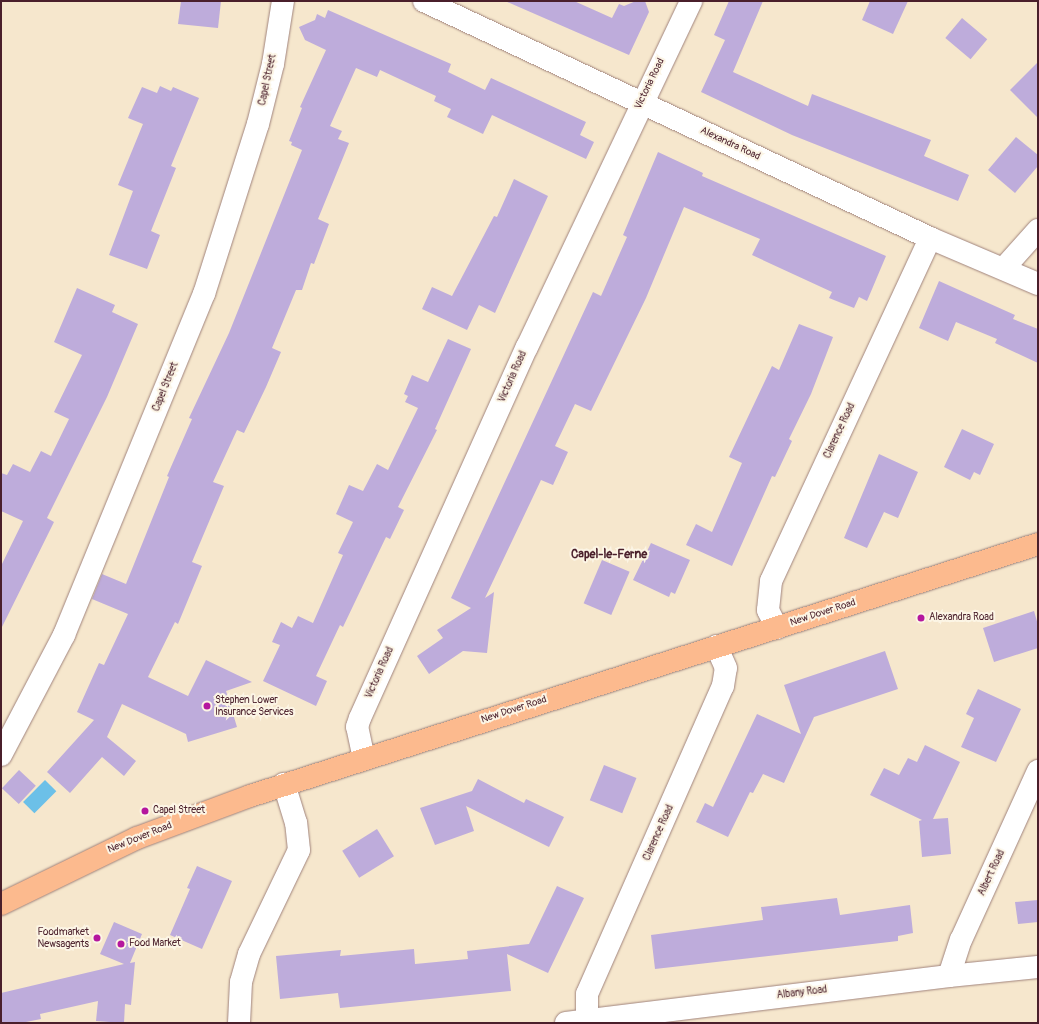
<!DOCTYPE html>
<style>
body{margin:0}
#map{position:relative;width:1039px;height:1024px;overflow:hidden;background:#f6e7cd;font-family:Pangolin,sans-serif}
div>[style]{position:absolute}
.water>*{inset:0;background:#6cc0e8;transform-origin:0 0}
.building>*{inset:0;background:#beacdb;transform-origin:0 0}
.roads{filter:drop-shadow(0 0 1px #a0837c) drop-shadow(0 0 1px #a0837c)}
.minor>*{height:22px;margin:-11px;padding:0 11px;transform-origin:11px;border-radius:11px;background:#fff}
.major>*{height:22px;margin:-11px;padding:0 11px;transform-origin:11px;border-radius:11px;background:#fcba8e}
.dots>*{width:11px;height:11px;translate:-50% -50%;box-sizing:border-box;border:2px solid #fcf5e5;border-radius:50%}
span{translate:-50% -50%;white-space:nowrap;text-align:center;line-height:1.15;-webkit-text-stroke:4px #fcf5e5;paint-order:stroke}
.street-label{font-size:10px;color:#4a1f2b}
.poi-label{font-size:10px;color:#4a1f2b}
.left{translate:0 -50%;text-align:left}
.right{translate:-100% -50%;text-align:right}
.quarter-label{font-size:12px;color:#4a1f2b;font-weight:700}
.frame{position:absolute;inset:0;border:2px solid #4a1f2b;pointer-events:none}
</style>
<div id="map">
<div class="water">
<div style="left:45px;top:780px;width:16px;height:31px;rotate:45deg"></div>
</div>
<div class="building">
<div style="clip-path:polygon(181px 1px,221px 1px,218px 28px,178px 24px)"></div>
<div style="clip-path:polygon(505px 1px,574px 1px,612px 18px,619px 4px,624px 6px,636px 1px,645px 1px,649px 12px,629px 55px)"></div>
<div style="clip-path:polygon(729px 1px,763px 1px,733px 72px,808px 106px,812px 94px,931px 140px,924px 156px,969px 175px,958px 201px,792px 135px,701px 92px,725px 40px,714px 35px)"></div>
<div style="clip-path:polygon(870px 1px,908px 1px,893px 34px,862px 20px)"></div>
<div style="clip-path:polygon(328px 10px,451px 64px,448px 72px,485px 90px,491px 78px,586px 122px,580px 135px,594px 142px,586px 159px,492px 115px,483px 134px,447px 117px,451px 109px,434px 101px,436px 96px,380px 70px,377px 77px,356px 68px,330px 126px,342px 131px,338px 139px,349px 143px,318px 219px,329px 224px,314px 264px,311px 263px,302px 290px,296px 290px,272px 348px,281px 352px,266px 387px,244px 433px,237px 430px,213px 482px,224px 486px,192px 562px,202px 566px,178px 624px,175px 622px,148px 677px,188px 696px,206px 660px,252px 682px,226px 691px,237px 727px,188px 742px,186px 734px,122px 704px,107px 737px,136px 761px,124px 776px,102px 757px,70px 793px,47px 772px,94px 720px,77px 712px,99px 663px,104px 665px,128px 614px,92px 599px,102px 574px,126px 584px,169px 477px,167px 476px,192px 419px,189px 418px,229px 333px,259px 258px,302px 150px,291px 145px,292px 142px,289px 141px,302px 108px,300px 107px,326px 50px,305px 40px,299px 27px,315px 20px,317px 14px,325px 18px)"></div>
<div style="left:962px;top:18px;width:33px;height:26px;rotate:40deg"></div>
<div style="clip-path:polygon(1038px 62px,1038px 118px,1010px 90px)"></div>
<div style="clip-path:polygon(160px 86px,171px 91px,173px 87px,199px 98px,171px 166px,176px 168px,151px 231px,160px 235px,147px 269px,109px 255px,133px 191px,118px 185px,143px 124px,128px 118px,142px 87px,157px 93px)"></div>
<div style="clip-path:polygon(1016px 137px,1038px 155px,1038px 166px,1015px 193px,988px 170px)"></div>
<div style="clip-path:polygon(658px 152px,703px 173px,702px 176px,886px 256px,867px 301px,859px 297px,854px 308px,829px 298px,832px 292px,752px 255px,760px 239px,684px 207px,646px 298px,591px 411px,575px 404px,555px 446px,568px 452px,553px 485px,541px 480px,485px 598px,494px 592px,487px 653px,463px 651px,429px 674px,417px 656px,443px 638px,437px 630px,471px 608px,451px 598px,593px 292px,601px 296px,627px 237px,623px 235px)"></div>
<div style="clip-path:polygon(514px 179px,548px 196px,495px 313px,479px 305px,467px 330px,422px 309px,432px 287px,452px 296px,494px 216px,497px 217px)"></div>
<div style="clip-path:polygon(939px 281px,1015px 315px,1013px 319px,1038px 329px,1038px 363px,995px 343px,997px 339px,956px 322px,948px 341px,919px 328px)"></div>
<div style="clip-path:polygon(77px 288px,115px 305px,112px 312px,138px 324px,107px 397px,47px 518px,54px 522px,1px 629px,1px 566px,23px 521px,1px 511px,1px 473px,7px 475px,13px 464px,30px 472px,41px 451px,51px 456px,69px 419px,54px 412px,82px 355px,54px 342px)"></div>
<div style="clip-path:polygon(799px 324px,833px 337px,811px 394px,789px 439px,792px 441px,775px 477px,772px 476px,732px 566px,686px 545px,696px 524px,712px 532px,742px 463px,729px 457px,772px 366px,779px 370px)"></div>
<div style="clip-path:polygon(448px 339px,471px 349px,435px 429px,437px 430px,398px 507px,404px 510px,390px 539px,386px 537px,343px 627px,340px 625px,316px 676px,327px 681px,316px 706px,263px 681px,280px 645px,272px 642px,281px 622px,292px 628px,298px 616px,313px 623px,343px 555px,338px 553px,353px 522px,336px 514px,349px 485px,363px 491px,377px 464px,388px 470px,418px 408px,405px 402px,408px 396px,404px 394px,412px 375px,428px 382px)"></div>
<div style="clip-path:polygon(962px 429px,994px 444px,980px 475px,974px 472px,970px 480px,944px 467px)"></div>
<div style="clip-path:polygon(879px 454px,918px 472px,898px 518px,884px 512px,867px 548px,844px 538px)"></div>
<div style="clip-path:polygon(651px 543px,690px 560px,675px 594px,671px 592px,669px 597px,633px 580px)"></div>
<div style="left:602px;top:560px;width:30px;height:47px;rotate:23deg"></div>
<div style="clip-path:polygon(1034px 611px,1038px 625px,1038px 648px,994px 662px,983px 628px)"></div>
<div style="clip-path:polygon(885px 651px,898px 689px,814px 717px,784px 783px,763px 774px,753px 793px,750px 792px,728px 837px,696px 822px,705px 803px,713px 807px,757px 714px,801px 734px,784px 685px)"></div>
<div style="clip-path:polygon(978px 689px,1021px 709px,996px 762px,961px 747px,974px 718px,966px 714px)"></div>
<div style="clip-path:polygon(925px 745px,960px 762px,933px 819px,948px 818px,951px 854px,922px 857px,919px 821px,922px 820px,870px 795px,884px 768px,899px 775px,908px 758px,917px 762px)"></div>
<div style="left:604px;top:765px;width:35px;height:38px;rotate:22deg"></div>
<div style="left:19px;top:770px;width:23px;height:25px;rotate:43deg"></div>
<div style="clip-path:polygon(478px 779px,524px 803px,526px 799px,564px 817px,549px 847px,466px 806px,474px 831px,435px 845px,420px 808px,472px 791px)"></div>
<div style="left:377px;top:829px;width:32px;height:41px;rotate:58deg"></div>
<div style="clip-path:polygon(197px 866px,232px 881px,202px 949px,170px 935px,190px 889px,187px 888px)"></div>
<div style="clip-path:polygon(557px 886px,584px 898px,548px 973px,507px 954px,511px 991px,340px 1008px,338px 993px,280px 999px,276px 956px,341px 950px,340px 956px,414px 949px,415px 964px,468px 959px,467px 951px,529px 944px)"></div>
<div style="clip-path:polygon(837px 898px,840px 915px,910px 905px,913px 933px,898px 936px,898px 941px,655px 969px,651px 935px,763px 920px,761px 907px)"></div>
<div style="clip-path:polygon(1038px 900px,1038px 922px,1018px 924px,1015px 902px)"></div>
<div style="clip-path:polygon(114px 922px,142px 934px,130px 963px,135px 962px,131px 1005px,125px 1004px,124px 1023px,96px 1021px,98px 1001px,40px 1014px,41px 1019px,21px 1023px,1px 1023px,1px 993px,124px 964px,100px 954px)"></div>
</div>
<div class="roads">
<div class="minor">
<div style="left:424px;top:1px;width:559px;rotate:25.1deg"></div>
<div style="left:930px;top:238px;width:117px;rotate:23.1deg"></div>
<div style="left:1004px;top:268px;width:51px;rotate:-48.2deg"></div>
<div style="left:777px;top:628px;width:20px;rotate:-117deg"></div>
<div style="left:768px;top:610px;width:29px;rotate:-84deg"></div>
<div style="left:771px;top:581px;width:378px;rotate:-65.1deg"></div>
<div style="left:1px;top:755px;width:136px;rotate:-62.3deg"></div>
<div style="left:64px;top:635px;width:369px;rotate:-67.7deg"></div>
<div style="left:204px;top:294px;width:178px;rotate:-72.4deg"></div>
<div style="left:258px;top:124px;width:62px;rotate:-76deg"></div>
<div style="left:273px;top:64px;width:64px;rotate:-81deg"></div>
<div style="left:364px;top:759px;width:33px;rotate:-102deg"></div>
<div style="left:357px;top:727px;width:9px;rotate:-72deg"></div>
<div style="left:360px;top:718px;width:407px;rotate:-65.8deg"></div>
<div style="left:527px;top:347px;width:383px;rotate:-64.6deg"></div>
<div style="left:949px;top:976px;width:38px;rotate:-72deg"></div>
<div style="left:961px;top:940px;width:186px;rotate:-65.5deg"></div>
<div style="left:587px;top:1021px;width:27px;rotate:-90deg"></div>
<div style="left:587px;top:994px;width:337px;rotate:-66.2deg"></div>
<div style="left:723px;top:686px;width:18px;rotate:-81deg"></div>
<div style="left:726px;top:668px;width:24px;rotate:-114deg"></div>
<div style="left:239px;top:1023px;width:41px;rotate:-87.2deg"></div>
<div style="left:241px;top:982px;width:29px;rotate:-74deg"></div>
<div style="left:249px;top:954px;width:115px;rotate:-64.3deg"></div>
<div style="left:299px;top:850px;width:27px;rotate:-96deg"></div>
<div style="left:296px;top:823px;width:41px;rotate:-107.1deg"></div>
<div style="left:566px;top:1023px;width:386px;rotate:-7deg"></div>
<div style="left:949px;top:976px;width:89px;rotate:-5.8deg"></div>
</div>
<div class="major">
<div style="left:1px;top:904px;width:151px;rotate:-25.9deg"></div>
<div style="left:137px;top:838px;width:121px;rotate:-20.4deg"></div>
<div style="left:250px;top:796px;width:827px;rotate:-17.73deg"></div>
</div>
</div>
<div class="dots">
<div style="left:921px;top:618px;background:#b5179e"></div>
<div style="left:207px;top:706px;background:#b5179e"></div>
<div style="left:145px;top:811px;background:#b5179e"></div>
<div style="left:97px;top:938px;background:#b5179e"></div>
<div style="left:121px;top:944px;background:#b5179e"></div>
</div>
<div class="street-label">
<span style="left:268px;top:80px;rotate:-78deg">Capel Street</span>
<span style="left:650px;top:84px;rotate:-64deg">Victoria Road</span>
<span style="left:730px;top:144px;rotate:25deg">Alexandra Road</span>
<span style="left:513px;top:377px;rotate:-66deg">Victoria Road</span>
<span style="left:166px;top:387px;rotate:-68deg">Capel Street</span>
<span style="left:840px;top:431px;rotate:-65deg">Clarence Road</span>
<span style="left:823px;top:613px;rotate:-18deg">New Dover Road</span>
<span style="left:380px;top:673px;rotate:-66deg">Victoria Road</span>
<span style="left:514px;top:710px;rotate:-18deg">New Dover Road</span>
<span style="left:659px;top:833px;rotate:-66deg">Clarence Road</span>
<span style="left:140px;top:838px;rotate:-22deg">New Dover Road</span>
<span style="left:992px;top:873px;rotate:-65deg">Albert Road</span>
<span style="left:802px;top:993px;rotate:-7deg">Albany Road</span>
</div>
<div class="poi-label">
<span class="left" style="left:929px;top:618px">Alexandra Road</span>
<span class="left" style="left:215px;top:706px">Stephen Lower<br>Insurance Services</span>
<span class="left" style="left:153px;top:811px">Capel Street</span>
<span class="right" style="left:89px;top:938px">Foodmarket<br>Newsagents</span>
<span class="left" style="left:129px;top:944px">Food Market</span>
</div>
<div class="quarter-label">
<span style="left:609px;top:555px">Capel-le-Ferne</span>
</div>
<div class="frame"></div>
</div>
